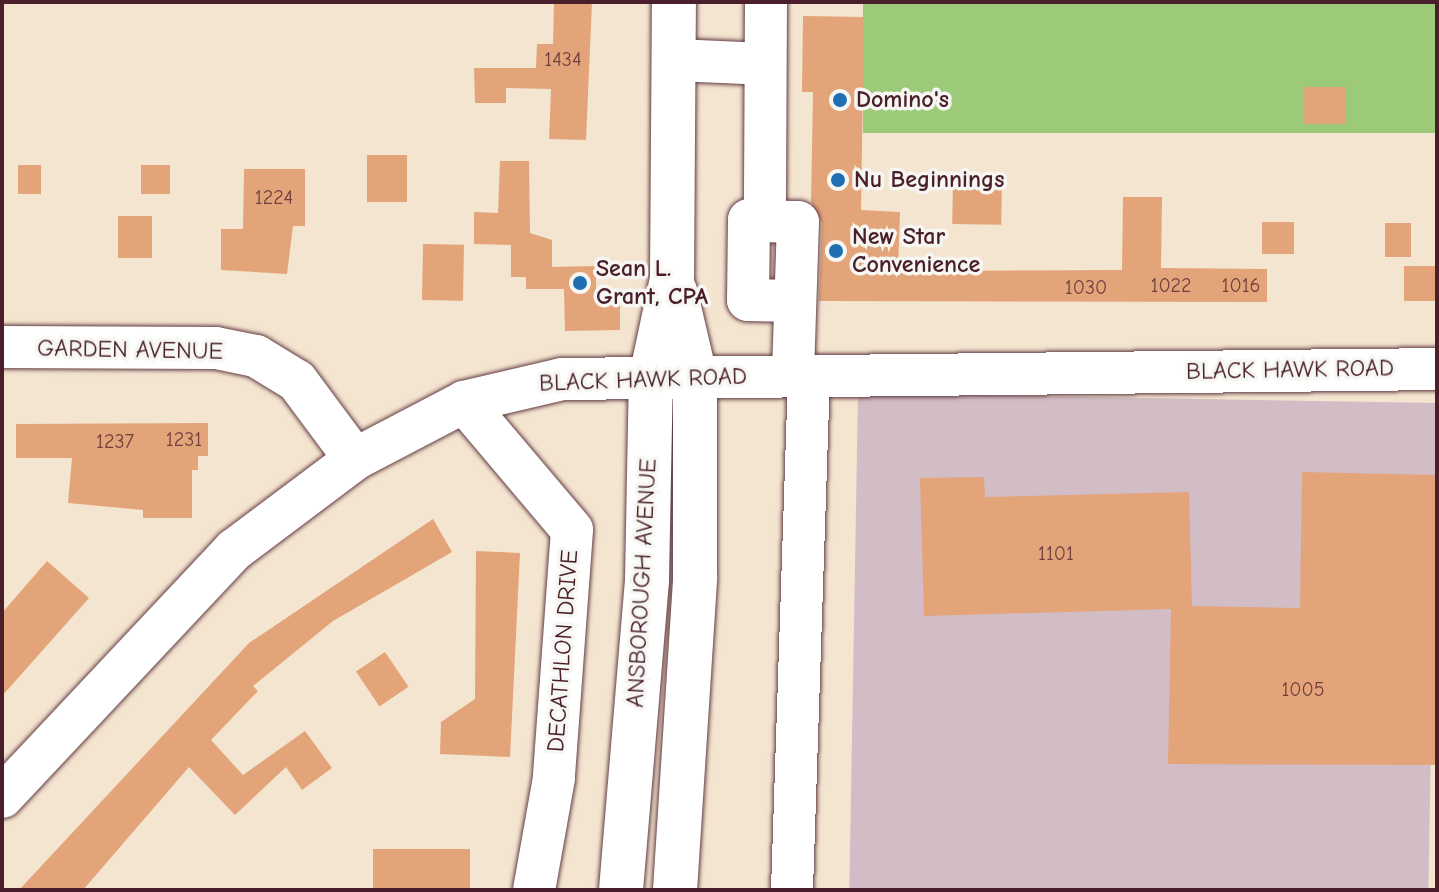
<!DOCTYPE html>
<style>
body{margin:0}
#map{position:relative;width:1439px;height:892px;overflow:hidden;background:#f4e5d0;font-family:"Comic Neue",sans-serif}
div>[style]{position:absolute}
.industrial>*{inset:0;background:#d2bdc6;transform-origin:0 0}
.green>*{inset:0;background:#9cca78;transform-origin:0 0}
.building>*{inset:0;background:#e3a479;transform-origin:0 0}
.roads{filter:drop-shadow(0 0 2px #643d44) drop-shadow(0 0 2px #643d44)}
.minor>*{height:42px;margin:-21px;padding:0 21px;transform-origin:21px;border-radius:21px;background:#fff}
.major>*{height:44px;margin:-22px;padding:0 22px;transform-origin:22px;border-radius:22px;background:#fff}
.dots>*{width:22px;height:22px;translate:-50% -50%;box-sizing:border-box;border:4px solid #f6f6f2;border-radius:50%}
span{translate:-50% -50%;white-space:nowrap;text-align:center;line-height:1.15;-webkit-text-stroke:7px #f6f6f2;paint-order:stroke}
.number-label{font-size:20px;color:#70403e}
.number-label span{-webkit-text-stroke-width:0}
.poi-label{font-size:24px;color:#4a1f2b;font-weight:700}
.left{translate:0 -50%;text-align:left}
.street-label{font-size:24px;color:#4a1f2b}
.frame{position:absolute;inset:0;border:4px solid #4a1f2b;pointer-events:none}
</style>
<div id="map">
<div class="industrial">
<div style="left:858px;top:393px;width:579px;height:497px;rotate:1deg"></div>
</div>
<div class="green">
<div style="left:863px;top:2px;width:574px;height:131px"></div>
</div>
<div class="building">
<div style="clip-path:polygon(554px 2px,592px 2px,586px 140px,549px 139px,551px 89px,506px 88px,506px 103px,475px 103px,474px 68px,536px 68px,537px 44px,553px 44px)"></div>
<div style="clip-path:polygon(803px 16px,864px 17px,861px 210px,900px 212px,898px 271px,1122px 270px,1123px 197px,1162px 197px,1161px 268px,1267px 269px,1267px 302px,819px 301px,822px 223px,811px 202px,813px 92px,802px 92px)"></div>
<div style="left:1304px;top:87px;width:42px;height:37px"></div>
<div style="left:367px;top:155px;width:40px;height:47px"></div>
<div style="clip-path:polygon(500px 161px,529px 161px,530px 233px,552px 240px,552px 267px,596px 266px,596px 300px,620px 300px,620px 330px,565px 331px,564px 289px,526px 289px,526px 277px,511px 277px,511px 245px,474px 244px,474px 212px,498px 213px)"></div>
<div style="left:18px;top:165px;width:23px;height:29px"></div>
<div style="left:141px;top:165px;width:29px;height:29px"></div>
<div style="clip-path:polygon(244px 169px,305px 169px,305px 226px,293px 226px,287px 274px,221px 270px,221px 229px,243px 229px)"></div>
<div style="left:953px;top:181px;width:49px;height:43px;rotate:1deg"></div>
<div style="left:118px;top:216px;width:34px;height:42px"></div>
<div style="left:1262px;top:222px;width:32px;height:32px"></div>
<div style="left:1385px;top:223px;width:26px;height:34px"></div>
<div style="left:423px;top:244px;width:41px;height:56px;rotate:1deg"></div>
<div style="left:1404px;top:266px;width:33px;height:35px"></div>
<div style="clip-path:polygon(208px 423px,208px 456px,198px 456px,198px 470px,192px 470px,192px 518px,143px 518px,143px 510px,68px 503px,72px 458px,16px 458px,16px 424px)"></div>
<div style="clip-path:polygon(1302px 472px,1437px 475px,1437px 765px,1168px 764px,1171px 609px,924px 616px,920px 478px,984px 477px,985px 497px,1189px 492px,1192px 606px,1300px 608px)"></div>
<div style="clip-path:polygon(433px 519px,452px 552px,333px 621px,253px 686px,258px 691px,211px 740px,243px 775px,305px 731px,332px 768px,302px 790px,286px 767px,235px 815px,189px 767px,83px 890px,19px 890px,249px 643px)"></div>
<div style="clip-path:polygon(476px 551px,520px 553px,510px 757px,440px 754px,441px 722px,475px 699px)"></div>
<div style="clip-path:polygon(47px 561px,89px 598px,2px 696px,2px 613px)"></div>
<div style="left:385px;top:652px;width:42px;height:35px;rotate:56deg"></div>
<div style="left:373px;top:849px;width:97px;height:41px"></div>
</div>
<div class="roads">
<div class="minor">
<div style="left:766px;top:2px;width:219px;rotate:90.3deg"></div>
<div style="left:765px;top:221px;width:33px;rotate:2deg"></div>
<div style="left:798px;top:222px;width:154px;rotate:91.9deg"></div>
<div style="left:674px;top:60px;width:91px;rotate:2.5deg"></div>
<div style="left:765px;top:221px;width:16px;rotate:-176deg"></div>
<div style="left:749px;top:220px;width:80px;rotate:90.7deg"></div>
<div style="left:748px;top:300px;width:47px;rotate:1.2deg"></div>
<div style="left:2px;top:347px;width:214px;rotate:0.3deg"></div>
<div style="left:216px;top:348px;width:41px;rotate:11.3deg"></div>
<div style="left:256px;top:356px;width:48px;rotate:31.4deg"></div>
<div style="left:297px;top:381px;width:97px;rotate:53.4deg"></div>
<div style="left:464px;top:402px;width:167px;rotate:49.8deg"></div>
<div style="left:572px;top:530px;width:249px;rotate:94.2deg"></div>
<div style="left:554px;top:778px;width:114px;rotate:100.1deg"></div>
<div style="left:2px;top:797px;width:339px;rotate:-46.8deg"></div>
<div style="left:234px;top:550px;width:151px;rotate:-36.9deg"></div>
<div style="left:355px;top:459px;width:123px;rotate:-27.6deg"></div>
<div style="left:464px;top:402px;width:101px;rotate:-13.2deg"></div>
<div style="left:562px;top:379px;width:875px;rotate:-0.65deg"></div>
<div style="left:792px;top:890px;width:514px;rotate:-88.11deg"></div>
</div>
<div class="major">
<div style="left:621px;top:890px;width:311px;rotate:-85.2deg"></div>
<div style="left:647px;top:580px;width:203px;rotate:-88.9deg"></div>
<div style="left:651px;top:377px;width:100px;rotate:-77.9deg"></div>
<div style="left:672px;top:279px;width:277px;rotate:-89.6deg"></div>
<div style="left:675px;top:890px;width:314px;rotate:-86.3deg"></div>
<div style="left:695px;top:577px;width:201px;rotate:-90deg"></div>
<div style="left:695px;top:376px;width:87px;rotate:-103.2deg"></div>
</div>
</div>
<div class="dots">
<div style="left:840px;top:100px;background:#1f6fb2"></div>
<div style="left:838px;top:180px;background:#1f6fb2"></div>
<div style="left:836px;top:251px;background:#1f6fb2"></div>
<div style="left:580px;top:283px;background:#1f6fb2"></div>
</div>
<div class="number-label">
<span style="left:563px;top:59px">1434</span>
<span style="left:274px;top:197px">1224</span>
<span style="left:1171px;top:285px">1022</span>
<span style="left:1241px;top:285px">1016</span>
<span style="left:1086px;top:287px">1030</span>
<span style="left:184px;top:439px">1231</span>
<span style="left:115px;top:441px">1237</span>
<span style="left:1056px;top:553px">1101</span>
<span style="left:1303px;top:689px">1005</span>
</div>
<div class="poi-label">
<span class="left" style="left:856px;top:100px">Domino's</span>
<span class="left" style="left:854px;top:180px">Nu Beginnings</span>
<span class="left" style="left:852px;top:251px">New Star<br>Convenience</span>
<span class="left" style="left:596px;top:283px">Sean L.<br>Grant, CPA</span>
</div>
<div class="street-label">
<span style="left:130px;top:350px;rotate:1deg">GARDEN AVENUE</span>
<span style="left:1290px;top:370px;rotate:-1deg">BLACK HAWK ROAD</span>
<span style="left:643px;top:380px;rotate:-2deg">BLACK HAWK ROAD</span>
<span style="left:642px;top:583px;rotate:-87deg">ANSBOROUGH AVENUE</span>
<span style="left:563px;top:651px;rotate:-86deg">DECATHLON DRIVE</span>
</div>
<div class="frame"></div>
</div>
